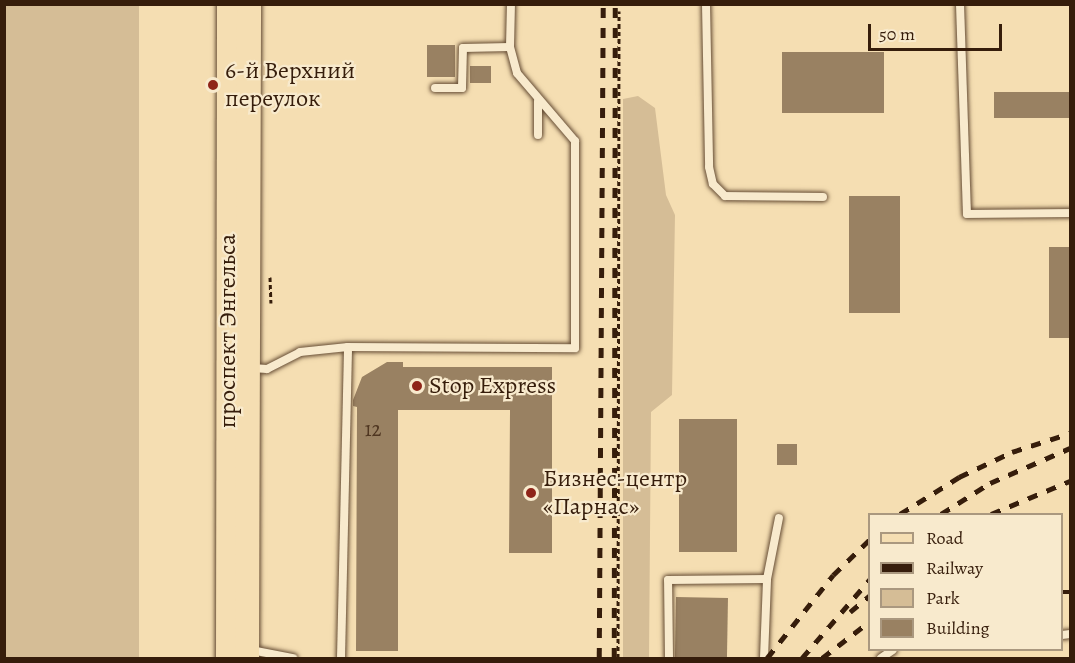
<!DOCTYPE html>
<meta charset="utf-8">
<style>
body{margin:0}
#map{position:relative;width:1075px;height:663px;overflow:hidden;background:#f5deb2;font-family:Alegreya,serif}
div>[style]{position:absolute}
.green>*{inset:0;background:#d5bd96;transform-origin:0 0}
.building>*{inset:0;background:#998162;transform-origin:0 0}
.path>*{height:3px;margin-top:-1.5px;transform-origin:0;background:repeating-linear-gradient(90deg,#361d0b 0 4.5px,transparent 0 7.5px)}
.roads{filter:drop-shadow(0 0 2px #664d35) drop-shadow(0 0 2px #664d35)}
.lane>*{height:8px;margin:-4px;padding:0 4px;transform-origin:4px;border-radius:4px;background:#f8eacd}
.primary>*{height:24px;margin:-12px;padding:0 12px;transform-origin:12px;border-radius:12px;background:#f5deb2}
.rail>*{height:4.5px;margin-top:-2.25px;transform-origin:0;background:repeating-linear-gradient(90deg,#361d0b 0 10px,transparent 0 20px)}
.dots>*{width:16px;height:16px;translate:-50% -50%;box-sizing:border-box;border:3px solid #f8eacd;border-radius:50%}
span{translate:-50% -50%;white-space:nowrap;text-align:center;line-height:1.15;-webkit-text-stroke:4.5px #f8eacd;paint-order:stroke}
.number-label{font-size:21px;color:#4f3621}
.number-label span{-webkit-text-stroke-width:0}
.poi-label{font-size:24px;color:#361d0b}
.left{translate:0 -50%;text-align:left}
.street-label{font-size:24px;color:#361d0b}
.frame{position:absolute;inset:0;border:6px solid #361d0b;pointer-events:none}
.legend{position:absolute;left:868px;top:513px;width:195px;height:138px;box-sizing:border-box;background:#f8eacd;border:2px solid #aa987f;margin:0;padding:8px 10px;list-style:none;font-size:18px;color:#361d0b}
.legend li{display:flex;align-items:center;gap:12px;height:30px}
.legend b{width:30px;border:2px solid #aa987f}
.scale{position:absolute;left:868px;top:24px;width:134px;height:27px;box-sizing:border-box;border:3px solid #361d0b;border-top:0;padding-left:8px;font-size:18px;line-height:21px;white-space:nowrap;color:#361d0b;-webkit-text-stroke:4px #f8eacd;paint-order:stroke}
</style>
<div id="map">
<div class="green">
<div style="left:4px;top:5px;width:135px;height:653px"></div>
<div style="clip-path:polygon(638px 96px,655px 108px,666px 195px,675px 215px,672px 395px,651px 412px,649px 658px,623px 658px,623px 99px)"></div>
</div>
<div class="building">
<div style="left:427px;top:45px;width:28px;height:32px"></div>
<div style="left:782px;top:52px;width:102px;height:61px"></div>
<div style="left:470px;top:66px;width:21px;height:17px"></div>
<div style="left:994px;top:92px;width:77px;height:26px"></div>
<div style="left:849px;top:196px;width:51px;height:117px"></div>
<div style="left:1071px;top:247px;width:91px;height:22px;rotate:90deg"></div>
<div style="clip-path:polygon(387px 362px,403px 362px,403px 367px,552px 367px,552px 553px,509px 553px,510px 410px,398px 410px,398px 651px,356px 651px,357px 407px,353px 406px,353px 400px,362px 377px)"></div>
<div style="left:679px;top:419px;width:58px;height:133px"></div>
<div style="left:777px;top:444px;width:20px;height:21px"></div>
<div style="left:676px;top:597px;width:52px;height:61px;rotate:1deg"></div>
</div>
<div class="path">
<div style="left:270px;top:277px;width:26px;rotate:88deg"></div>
<div style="left:618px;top:658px;width:647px;rotate:-89.91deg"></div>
</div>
<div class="roads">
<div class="lane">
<div style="left:706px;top:4px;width:163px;rotate:88.9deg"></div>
<div style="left:709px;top:167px;width:17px;rotate:77deg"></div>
<div style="left:713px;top:184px;width:17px;rotate:45deg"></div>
<div style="left:725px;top:196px;width:98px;rotate:0.6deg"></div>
<div style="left:960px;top:4px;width:210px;rotate:88.1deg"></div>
<div style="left:967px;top:214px;width:103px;rotate:-0.6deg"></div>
<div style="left:435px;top:88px;width:27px"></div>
<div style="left:462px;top:88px;width:40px;rotate:-88.6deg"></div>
<div style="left:463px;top:48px;width:47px;rotate:-1.2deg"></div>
<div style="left:538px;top:135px;width:34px;rotate:-90deg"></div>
<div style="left:252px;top:368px;width:15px;rotate:4deg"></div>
<div style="left:267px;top:369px;width:37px;rotate:-27deg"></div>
<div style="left:300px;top:352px;width:48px;rotate:-5.9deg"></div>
<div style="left:1062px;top:635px;width:8px;rotate:-7deg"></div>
<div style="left:251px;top:650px;width:43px;rotate:10.8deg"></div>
<div style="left:341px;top:658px;width:311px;rotate:-88.7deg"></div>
<div style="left:348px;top:347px;width:227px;rotate:0.3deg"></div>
<div style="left:575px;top:348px;width:207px;rotate:-90deg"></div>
<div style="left:575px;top:141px;width:89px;rotate:-130.5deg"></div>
<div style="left:517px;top:73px;width:27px;rotate:-105deg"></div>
<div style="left:510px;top:47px;width:43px;rotate:-88.7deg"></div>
<div style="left:669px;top:658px;width:78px;rotate:-90.7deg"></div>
<div style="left:668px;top:580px;width:99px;rotate:-0.6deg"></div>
<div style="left:764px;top:658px;width:79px;rotate:-87.8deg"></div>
<div style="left:767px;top:579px;width:62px;rotate:-78.9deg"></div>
<div style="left:881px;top:658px;width:14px;rotate:-34deg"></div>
</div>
<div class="primary">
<div style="left:228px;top:658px;width:654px;rotate:-89.91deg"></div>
<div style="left:247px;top:658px;width:654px;rotate:-89.82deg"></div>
</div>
</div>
<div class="rail">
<div style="left:900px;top:514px;width:70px;rotate:-32.1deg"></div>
<div style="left:959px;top:477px;width:59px;rotate:-25.3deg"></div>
<div style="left:1012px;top:452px;width:61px;rotate:-18.1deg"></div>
<div style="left:941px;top:514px;width:58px;rotate:-32.3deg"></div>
<div style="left:990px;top:483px;width:87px;rotate:-23.6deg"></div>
<div style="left:991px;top:514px;width:86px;rotate:-22.7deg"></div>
<div style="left:1062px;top:592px;width:8px"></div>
<div style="left:850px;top:612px;width:26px;rotate:-40deg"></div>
<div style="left:599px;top:658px;width:654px;rotate:-89.65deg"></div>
<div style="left:614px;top:658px;width:654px;rotate:-89.91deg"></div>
<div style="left:767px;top:658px;width:106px;rotate:-51.5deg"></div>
<div style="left:833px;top:575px;width:52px;rotate:-44.2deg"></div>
<div style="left:802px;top:658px;width:104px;rotate:-49.3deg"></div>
<div style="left:822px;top:658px;width:61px;rotate:-37.6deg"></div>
</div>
<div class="dots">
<div style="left:213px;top:85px;background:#8f2418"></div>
<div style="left:417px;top:386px;background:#8f2418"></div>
<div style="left:531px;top:493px;background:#8f2418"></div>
</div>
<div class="number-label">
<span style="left:373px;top:429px">12</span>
</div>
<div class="poi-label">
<span class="left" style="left:225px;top:85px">6-й Верхний<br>переулок</span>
<span class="left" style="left:429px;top:386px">Stop Express</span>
<span class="left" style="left:543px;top:493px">Бизнес-центр<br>«Парнас»</span>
</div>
<div class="street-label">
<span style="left:228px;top:331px;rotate:-90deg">проспект Энгельса</span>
</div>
<div class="frame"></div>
<ul class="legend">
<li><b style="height:8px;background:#f5deb2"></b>Road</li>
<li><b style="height:8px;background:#361d0b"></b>Railway</li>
<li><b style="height:16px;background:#d5bd96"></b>Park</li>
<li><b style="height:16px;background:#998162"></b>Building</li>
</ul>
<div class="scale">50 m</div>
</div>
